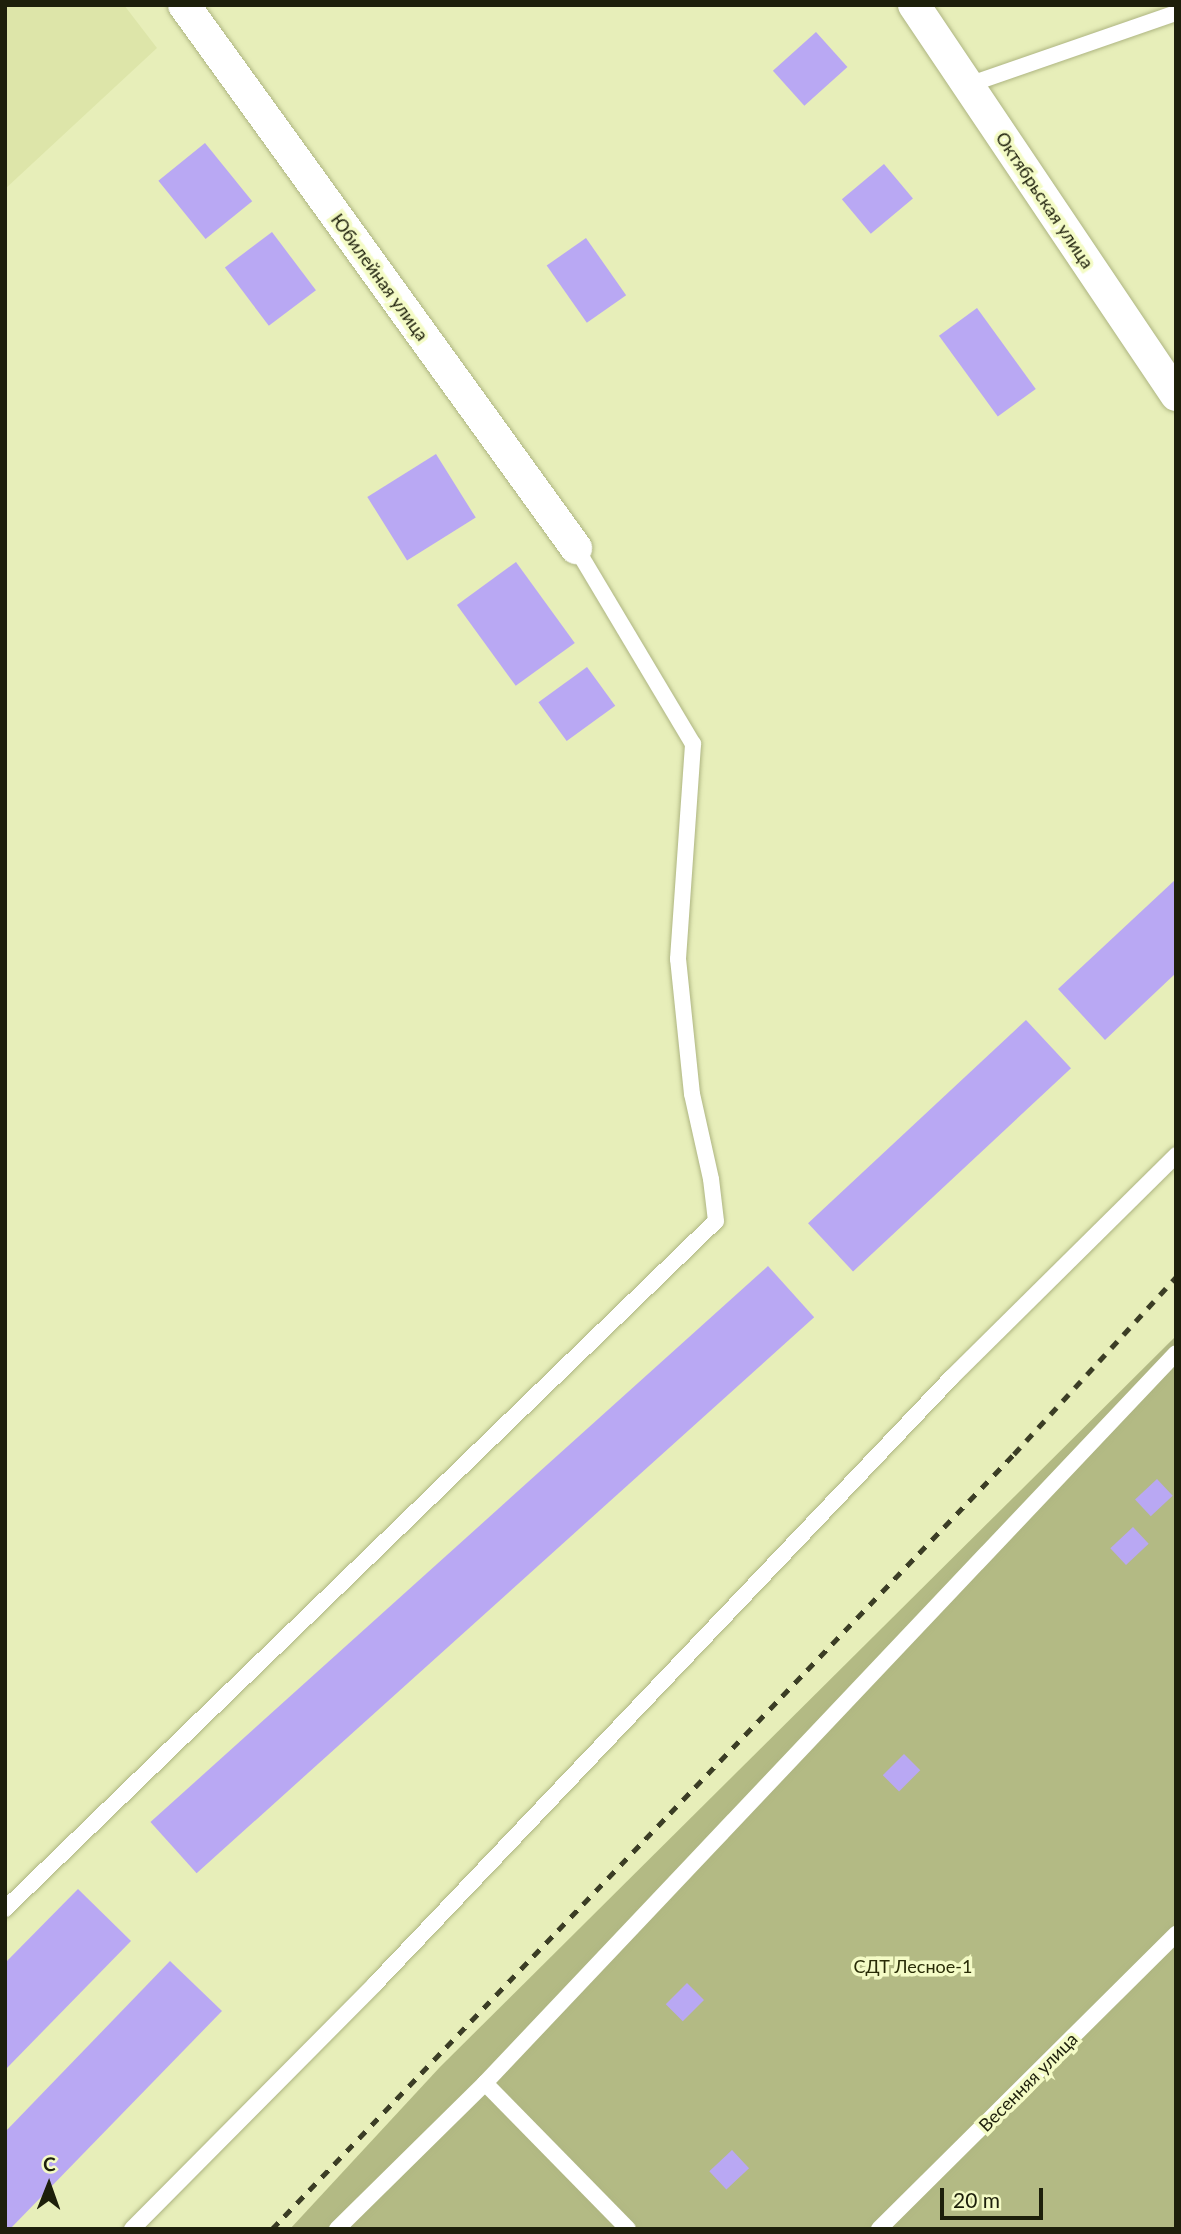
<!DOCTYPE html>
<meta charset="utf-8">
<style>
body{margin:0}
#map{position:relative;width:1181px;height:2234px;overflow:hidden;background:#e7eeb9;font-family:Lato,sans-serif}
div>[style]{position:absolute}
.built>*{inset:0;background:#dde5a9}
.green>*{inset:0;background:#b3ba84}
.building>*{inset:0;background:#b9a8f3;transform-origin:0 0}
.roads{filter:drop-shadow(0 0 2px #aeb582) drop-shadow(0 0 2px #aeb582)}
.lane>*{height:16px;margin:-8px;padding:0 8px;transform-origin:8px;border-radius:8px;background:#fff}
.street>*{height:32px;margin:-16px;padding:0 16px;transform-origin:16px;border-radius:16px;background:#fff}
.rail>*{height:5px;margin-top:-2.5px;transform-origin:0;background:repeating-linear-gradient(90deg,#3b3d25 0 9px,transparent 0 18px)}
span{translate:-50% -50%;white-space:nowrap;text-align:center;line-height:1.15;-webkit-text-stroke:7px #f4fbc6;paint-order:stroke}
.street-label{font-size:18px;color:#1d1f0b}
.park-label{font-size:18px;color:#292c07}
.frame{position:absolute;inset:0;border:7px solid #1d1f0b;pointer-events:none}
.north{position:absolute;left:14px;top:2150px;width:70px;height:70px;-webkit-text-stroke:5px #f4fbc6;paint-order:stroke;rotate:1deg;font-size:19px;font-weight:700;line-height:28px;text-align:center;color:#1d1f0b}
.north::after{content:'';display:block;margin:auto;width:24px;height:32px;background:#1d1f0b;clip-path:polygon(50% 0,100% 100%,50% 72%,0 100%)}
.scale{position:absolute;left:940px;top:2188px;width:103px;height:32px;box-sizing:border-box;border:4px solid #1d1f0b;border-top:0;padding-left:9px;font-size:21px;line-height:24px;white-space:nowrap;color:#1d1f0b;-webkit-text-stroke:5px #f4fbc6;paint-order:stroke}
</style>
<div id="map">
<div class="built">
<div style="clip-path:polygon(5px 5px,124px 5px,157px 48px,5px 189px)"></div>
</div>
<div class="green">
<div style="clip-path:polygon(1176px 1336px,1176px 2229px,290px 2229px,440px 2067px)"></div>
</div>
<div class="building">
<div style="left:816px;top:32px;width:47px;height:58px;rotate:48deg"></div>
<div style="left:205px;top:143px;width:75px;height:60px;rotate:51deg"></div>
<div style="left:884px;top:164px;width:45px;height:55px;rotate:50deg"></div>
<div style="left:272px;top:232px;width:73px;height:59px;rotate:53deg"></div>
<div style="left:586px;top:238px;width:70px;height:48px;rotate:55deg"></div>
<div style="left:977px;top:308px;width:100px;height:47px;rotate:54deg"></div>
<div style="left:436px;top:454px;width:75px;height:81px;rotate:58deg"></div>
<div style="left:516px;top:562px;width:100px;height:73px;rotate:54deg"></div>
<div style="left:587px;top:667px;width:48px;height:60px;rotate:54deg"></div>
<div style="clip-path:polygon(1176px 879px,1176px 973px,1105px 1040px,1058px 989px)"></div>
<div style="left:1026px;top:1020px;width:66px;height:298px;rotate:47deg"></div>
<div style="left:768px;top:1266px;width:69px;height:831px;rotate:48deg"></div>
<div style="left:1157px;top:1479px;width:23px;height:30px;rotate:47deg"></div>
<div style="left:1133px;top:1527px;width:23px;height:31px;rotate:47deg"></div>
<div style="left:904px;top:1754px;width:23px;height:30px;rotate:45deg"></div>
<div style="clip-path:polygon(78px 1889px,131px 1941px,5px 2070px,5px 1963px)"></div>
<div style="clip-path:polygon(170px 1961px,222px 2011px,10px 2229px,5px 2229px,5px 2132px)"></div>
<div style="left:687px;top:1983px;width:24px;height:30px;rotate:45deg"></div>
<div style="left:732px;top:2150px;width:25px;height:31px;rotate:47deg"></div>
</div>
<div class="roads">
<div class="lane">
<div style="left:968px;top:85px;width:220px;rotate:-19.1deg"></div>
<div style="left:5px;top:1909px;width:989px;rotate:-44.06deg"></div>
<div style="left:716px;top:1221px;width:42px;rotate:-96.8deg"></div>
<div style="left:711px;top:1179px;width:87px;rotate:-102.6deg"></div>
<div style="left:692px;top:1094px;width:136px;rotate:-95.9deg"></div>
<div style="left:678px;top:959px;width:216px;rotate:-86deg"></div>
<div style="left:693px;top:744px;width:228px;rotate:-120.8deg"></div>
<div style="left:485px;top:2083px;width:204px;rotate:45.6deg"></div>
<div style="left:132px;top:2229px;width:345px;rotate:-45.2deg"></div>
<div style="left:375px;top:1984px;width:836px;rotate:-46.45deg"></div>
<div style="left:951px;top:1378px;width:317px;rotate:-44.7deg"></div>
<div style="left:337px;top:2229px;width:208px;rotate:-44.6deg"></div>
<div style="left:485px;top:2083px;width:1005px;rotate:-46.57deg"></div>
<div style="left:879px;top:2229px;width:419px;rotate:-44.8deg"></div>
</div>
<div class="street">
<div style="left:184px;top:5px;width:670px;rotate:54.17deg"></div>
<div style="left:914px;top:5px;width:470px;rotate:56.1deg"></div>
</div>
</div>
<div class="rail">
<div style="left:272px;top:2229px;width:1073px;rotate:-46.25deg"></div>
<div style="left:1014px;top:1454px;width:240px;rotate:-47.5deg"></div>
</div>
<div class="street-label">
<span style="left:1045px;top:200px;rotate:56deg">Октябрьская улица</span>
<span style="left:380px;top:277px;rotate:54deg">Юбилейная улица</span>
<span style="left:1028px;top:2082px;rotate:-45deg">Весенняя улица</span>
</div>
<div class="park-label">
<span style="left:913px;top:1966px">СДТ Лесное-1</span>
</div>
<div class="frame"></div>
<div class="north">С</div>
<div class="scale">20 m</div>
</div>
